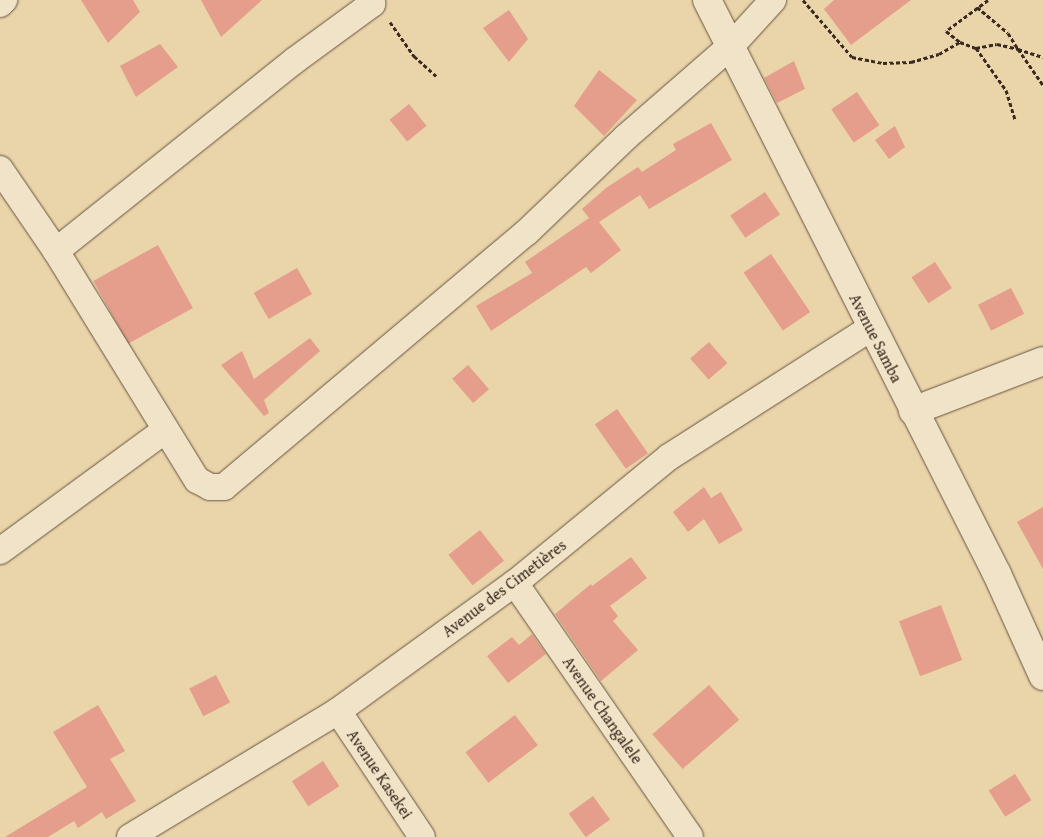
<!DOCTYPE html>
<meta charset="utf-8">
<style>
body{margin:0}
#map{position:relative;width:1043px;height:837px;overflow:hidden;background:#ead4a9;font-family:"Gentium Book Plus",serif}
div>[style]{position:absolute}
.building>*{inset:0;background:#e49e8b;transform-origin:0 0}
.path>*{height:3px;margin-top:-1.5px;transform-origin:0;background:repeating-linear-gradient(90deg,#3a291f 0 4px,transparent 0 6.5px)}
.roads{filter:drop-shadow(0 0 1px #665442) drop-shadow(0 0 1px #665442)}
.street>*{height:26px;margin:-13px;padding:0 13px;transform-origin:13px;border-radius:13px;background:#f1e3c7}
.secondary>*{height:28px;margin:-14px;padding:0 14px;transform-origin:14px;border-radius:14px;background:#f1e3c7}
span{translate:-50% -50%;white-space:nowrap;text-align:center;line-height:1.15;-webkit-text-stroke:4.5px #f1e3c7;paint-order:stroke}
.street-label{font-size:16px;color:#3a291f}
</style>
<div id="map">
<div class="building">
<div style="clip-path:polygon(81px 0,133px 0,140px 12px,108px 43px)"></div>
<div style="clip-path:polygon(201px 0,262px 0,221px 37px)"></div>
<div style="clip-path:polygon(834px 0,911px 0,851px 45px,824px 9px)"></div>
<div style="clip-path:polygon(509px 10px,528px 39px,509px 62px,483px 28px)"></div>
<div style="clip-path:polygon(160px 44px,178px 67px,136px 97px,120px 66px)"></div>
<div style="clip-path:polygon(794px 61px,805px 89px,777px 103px,764px 78px)"></div>
<div style="clip-path:polygon(599px 70px,637px 100px,604px 136px,574px 106px)"></div>
<div style="left:857px;top:92px;width:40px;height:31px;rotate:56deg"></div>
<div style="left:409px;top:104px;width:28px;height:25px;rotate:51deg"></div>
<div style="clip-path:polygon(711px 123px,732px 160px,649px 209px,640px 195px,599px 222px,621px 250px,591px 273px,586px 267px,491px 331px,476px 306px,532px 273px,525px 262px,589px 218px,582px 209px,606px 188px,638px 167px,642px 172px,676px 150px,673px 144px)"></div>
<div style="clip-path:polygon(895px 126px,905px 147px,889px 159px,875px 140px)"></div>
<div style="left:765px;top:192px;width:27px;height:42px;rotate:56deg"></div>
<div style="left:158px;top:245px;width:72px;height:74px;rotate:61deg"></div>
<div style="left:771px;top:254px;width:70px;height:33px;rotate:56deg"></div>
<div style="left:935px;top:262px;width:31px;height:28px;rotate:57deg"></div>
<div style="left:297px;top:268px;width:30px;height:50px;rotate:60deg"></div>
<div style="left:1011px;top:288px;width:29px;height:37px;rotate:63deg"></div>
<div style="clip-path:polygon(310px 338px,320px 351px,264px 400px,269px 413px,264px 416px,221px 365px,242px 351px,254px 379px)"></div>
<div style="left:709px;top:342px;width:28px;height:25px;rotate:49deg"></div>
<div style="left:468px;top:365px;width:32px;height:21px;rotate:49deg"></div>
<div style="left:617px;top:409px;width:54px;height:27px;rotate:55deg"></div>
<div style="clip-path:polygon(704px 487px,711px 498px,721px 492px,743px 530px,719px 544px,704px 519px,688px 532px,673px 512px)"></div>
<div style="clip-path:polygon(1043px 507px,1043px 569px,1017px 522px)"></div>
<div style="left:480px;top:530px;width:39px;height:40px;rotate:52deg"></div>
<div style="clip-path:polygon(631px 557px,647px 578px,610px 606px,618px 616px,613px 621px,638px 650px,601px 681px,555px 614px,591px 584px,592px 586px)"></div>
<div style="left:941px;top:605px;width:59px;height:45px;rotate:69deg"></div>
<div style="clip-path:polygon(532px 634px,546px 654px,508px 683px,487px 656px,512px 637px,519px 645px)"></div>
<div style="left:216px;top:675px;width:31px;height:30px;rotate:63deg"></div>
<div style="left:709px;top:685px;width:46px;height:75px;rotate:49deg"></div>
<div style="clip-path:polygon(98px 705px,125px 751px,110px 759px,136px 801px,106px 819px,102px 812px,78px 828px,74px 821px,48px 837px,5px 837px,87px 787px,53px 732px)"></div>
<div style="left:515px;top:715px;width:38px;height:62px;rotate:53deg"></div>
<div style="left:323px;top:761px;width:30px;height:37px;rotate:57deg"></div>
<div style="left:1015px;top:774px;width:31px;height:31px;rotate:58deg"></div>
<div style="left:593px;top:796px;width:29px;height:30px;rotate:54deg"></div>
</div>
<div class="path">
<div style="left:803px;top:0;width:75px;rotate:49.3deg"></div>
<div style="left:852px;top:57px;width:32px;rotate:11deg"></div>
<div style="left:883px;top:63px;width:28px;rotate:-2deg"></div>
<div style="left:911px;top:62px;width:29px;rotate:-16deg"></div>
<div style="left:939px;top:54px;width:24px;rotate:-30deg"></div>
<div style="left:988px;top:0;width:52px;rotate:143.6deg"></div>
<div style="left:946px;top:31px;width:18px;rotate:38deg"></div>
<div style="left:960px;top:42px;width:17px;rotate:21deg"></div>
<div style="left:976px;top:48px;width:21px;rotate:-11deg"></div>
<div style="left:997px;top:44px;width:22px;rotate:13deg"></div>
<div style="left:1018px;top:49px;width:44px;rotate:55.2deg"></div>
<div style="left:977px;top:7px;width:40px;rotate:40deg"></div>
<div style="left:1008px;top:33px;width:19px;rotate:58deg"></div>
<div style="left:1018px;top:49px;width:26px;rotate:18deg"></div>
<div style="left:390px;top:22px;width:42px;rotate:54.8deg"></div>
<div style="left:414px;top:56px;width:30px;rotate:42deg"></div>
<div style="left:976px;top:48px;width:52px;rotate:54.5deg"></div>
<div style="left:1006px;top:90px;width:31px;rotate:73deg"></div>
</div>
<div class="roads">
<div class="street">
<div style="left:0;top:4px;width:6px;rotate:-45deg"></div>
<div style="left:0;top:169px;width:99px;rotate:55.7deg"></div>
<div style="left:56px;top:251px;width:269px;rotate:58.4deg"></div>
<div style="left:197px;top:480px;width:15px;rotate:28deg"></div>
<div style="left:210px;top:487px;width:14px"></div>
<div style="left:224px;top:487px;width:396px;rotate:-40.1deg"></div>
<div style="left:527px;top:232px;width:137px;rotate:-43.8deg"></div>
<div style="left:626px;top:137px;width:140px;rotate:-41deg"></div>
<div style="left:732px;top:45px;width:61px;rotate:-47.7deg"></div>
<div style="left:56px;top:251px;width:305px;rotate:-38.6deg"></div>
<div style="left:294px;top:61px;width:97px;rotate:-36.2deg"></div>
<div style="left:372px;top:4px;width:5px;rotate:-127deg"></div>
<div style="left:0;top:551px;width:203px;rotate:-36.2deg"></div>
<div style="left:515px;top:583px;width:308px;rotate:55.4deg"></div>
<div style="left:338px;top:711px;width:151px;rotate:56.3deg"></div>
<div style="left:130px;top:837px;width:243px;rotate:-31.2deg"></div>
<div style="left:338px;top:711px;width:218px;rotate:-35.9deg"></div>
<div style="left:515px;top:583px;width:199px;rotate:-39.3deg"></div>
<div style="left:669px;top:457px;width:240px;rotate:-32.6deg"></div>
</div>
<div class="secondary">
<div style="left:707px;top:0;width:643px;rotate:63.2deg"></div>
<div style="left:997px;top:574px;width:112px;rotate:65.7deg"></div>
<div style="left:913px;top:411px;width:139px;rotate:-21deg"></div>
</div>
</div>
<div class="street-label">
<span style="left:876px;top:338px;rotate:63deg">Avenue Samba</span>
<span style="left:504px;top:588px;rotate:-37deg">Avenue des Cimetières</span>
<span style="left:603px;top:710px;rotate:55deg">Avenue Changalele</span>
<span style="left:380px;top:774px;rotate:56deg">Avenue Kasekei</span>
</div>
</div>
